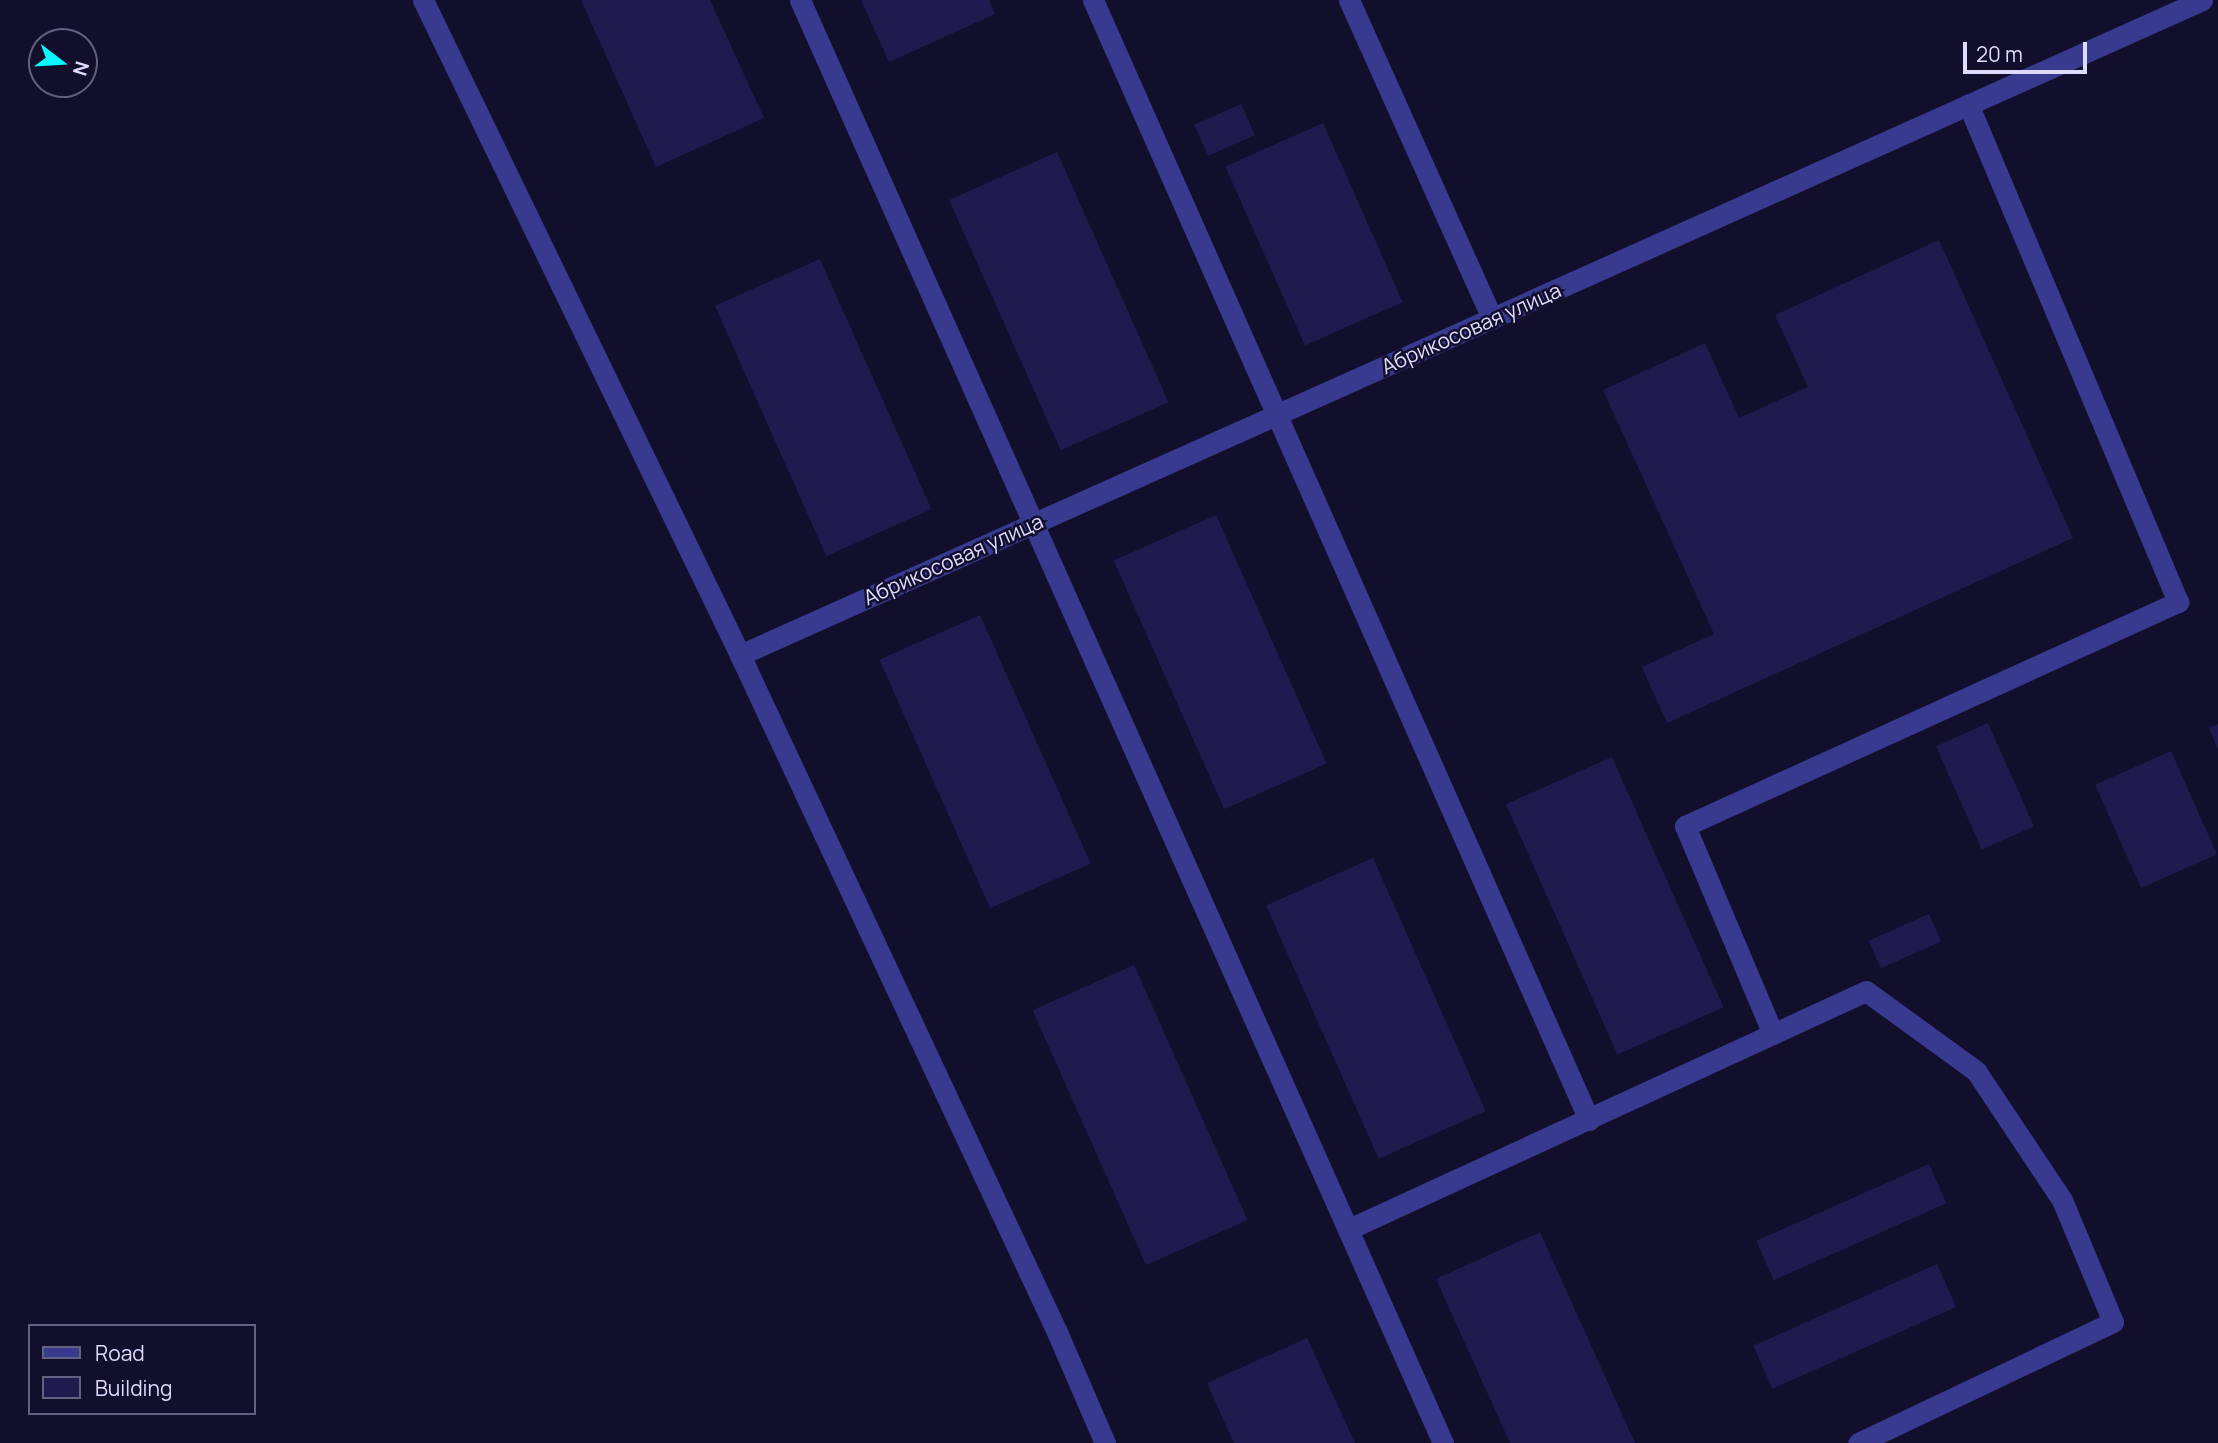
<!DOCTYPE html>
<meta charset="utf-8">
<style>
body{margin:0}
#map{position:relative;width:2218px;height:1443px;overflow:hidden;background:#120f2d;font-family:Manrope,sans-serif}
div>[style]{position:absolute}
.building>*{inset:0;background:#211a4f;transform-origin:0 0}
.lane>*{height:21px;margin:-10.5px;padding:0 10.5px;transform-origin:10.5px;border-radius:10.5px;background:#373a8f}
.street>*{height:21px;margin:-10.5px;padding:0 10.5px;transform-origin:10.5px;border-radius:10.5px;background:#373a8f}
span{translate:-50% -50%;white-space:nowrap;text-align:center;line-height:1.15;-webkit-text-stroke:5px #120f2d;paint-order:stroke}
.street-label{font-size:21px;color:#dddbff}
.legend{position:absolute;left:28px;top:1324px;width:228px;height:91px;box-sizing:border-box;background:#120f2d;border:2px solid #636181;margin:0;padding:9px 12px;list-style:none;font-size:21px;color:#dddbff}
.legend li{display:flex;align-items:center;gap:14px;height:35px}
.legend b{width:35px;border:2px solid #636181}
.north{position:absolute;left:28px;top:28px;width:70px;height:70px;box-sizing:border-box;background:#120f2d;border:2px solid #636181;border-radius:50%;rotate:107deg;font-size:19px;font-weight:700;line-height:28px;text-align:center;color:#dddbff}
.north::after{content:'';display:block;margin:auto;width:24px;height:32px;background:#07f9ff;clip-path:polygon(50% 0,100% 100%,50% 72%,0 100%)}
.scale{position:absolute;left:1963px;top:42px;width:124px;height:32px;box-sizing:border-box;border:4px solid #dddbff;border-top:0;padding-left:9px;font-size:21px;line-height:24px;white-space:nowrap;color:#dddbff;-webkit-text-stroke:5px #120f2d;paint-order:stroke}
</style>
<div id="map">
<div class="building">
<div style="clip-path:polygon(581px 0,710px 0,764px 118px,656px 167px)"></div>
<div style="clip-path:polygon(861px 0,989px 0,995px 14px,889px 62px)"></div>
<div style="left:1241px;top:104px;width:34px;height:51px;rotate:66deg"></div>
<div style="left:1323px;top:123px;width:196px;height:107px;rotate:66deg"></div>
<div style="left:1057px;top:152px;width:274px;height:118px;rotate:66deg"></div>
<div style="clip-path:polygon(1939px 240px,2073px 538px,1667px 723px,1642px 667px,1714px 634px,1603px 390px,1705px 343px,1739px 418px,1808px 387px,1775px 315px)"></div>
<div style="left:820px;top:259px;width:274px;height:115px;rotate:66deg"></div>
<div style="left:1216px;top:515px;width:272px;height:112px;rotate:66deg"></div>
<div style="left:980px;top:615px;width:272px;height:110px;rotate:66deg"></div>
<div style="left:1988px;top:723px;width:113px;height:57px;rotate:66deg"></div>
<div style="clip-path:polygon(2218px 724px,2218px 749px,2209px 728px)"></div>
<div style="left:2171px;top:751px;width:113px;height:83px;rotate:66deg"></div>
<div style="left:1612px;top:757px;width:274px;height:116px;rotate:66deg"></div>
<div style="left:1373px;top:858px;width:277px;height:117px;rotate:66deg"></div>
<div style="left:1929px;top:914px;width:30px;height:66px;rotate:66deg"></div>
<div style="left:1134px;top:965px;width:279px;height:111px;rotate:66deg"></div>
<div style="left:1929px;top:1164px;width:43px;height:189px;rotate:66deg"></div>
<div style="clip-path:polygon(1540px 1232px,1635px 1443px,1510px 1443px,1436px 1279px)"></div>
<div style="left:1937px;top:1264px;width:47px;height:201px;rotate:66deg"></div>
<div style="clip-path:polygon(1307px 1338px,1355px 1443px,1234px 1443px,1207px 1383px)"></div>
</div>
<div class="lane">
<div style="left:800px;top:0;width:1580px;rotate:65.98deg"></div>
<div style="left:1093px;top:0;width:1225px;rotate:66.11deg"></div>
<div style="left:1349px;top:0;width:349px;rotate:65.8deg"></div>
<div style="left:1773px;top:1034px;width:226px;rotate:-112.9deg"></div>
<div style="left:1685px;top:826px;width:542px;rotate:-24.44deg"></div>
<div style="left:2178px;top:602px;width:540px;rotate:-112.86deg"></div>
<div style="left:1349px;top:1229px;width:569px;rotate:-24.72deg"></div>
<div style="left:1866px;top:991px;width:136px;rotate:36deg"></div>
<div style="left:1976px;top:1071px;width:155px;rotate:56.3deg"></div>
<div style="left:2062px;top:1200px;width:132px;rotate:67.3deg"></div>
<div style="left:2113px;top:1322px;width:282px;rotate:154.6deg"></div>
</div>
<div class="street">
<div style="left:423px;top:0;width:728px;rotate:64.17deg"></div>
<div style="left:740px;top:655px;width:748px;rotate:64.91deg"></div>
<div style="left:1057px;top:1332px;width:121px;rotate:66.6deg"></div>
<div style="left:740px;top:655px;width:1602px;rotate:-24.13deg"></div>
</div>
<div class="street-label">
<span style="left:1471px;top:328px;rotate:-24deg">Абрикосовая улица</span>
<span style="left:953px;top:559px;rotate:-24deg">Абрикосовая улица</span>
</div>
<ul class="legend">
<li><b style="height:9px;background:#373a8f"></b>Road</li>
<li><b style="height:19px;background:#211a4f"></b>Building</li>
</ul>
<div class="north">N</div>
<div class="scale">20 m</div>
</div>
